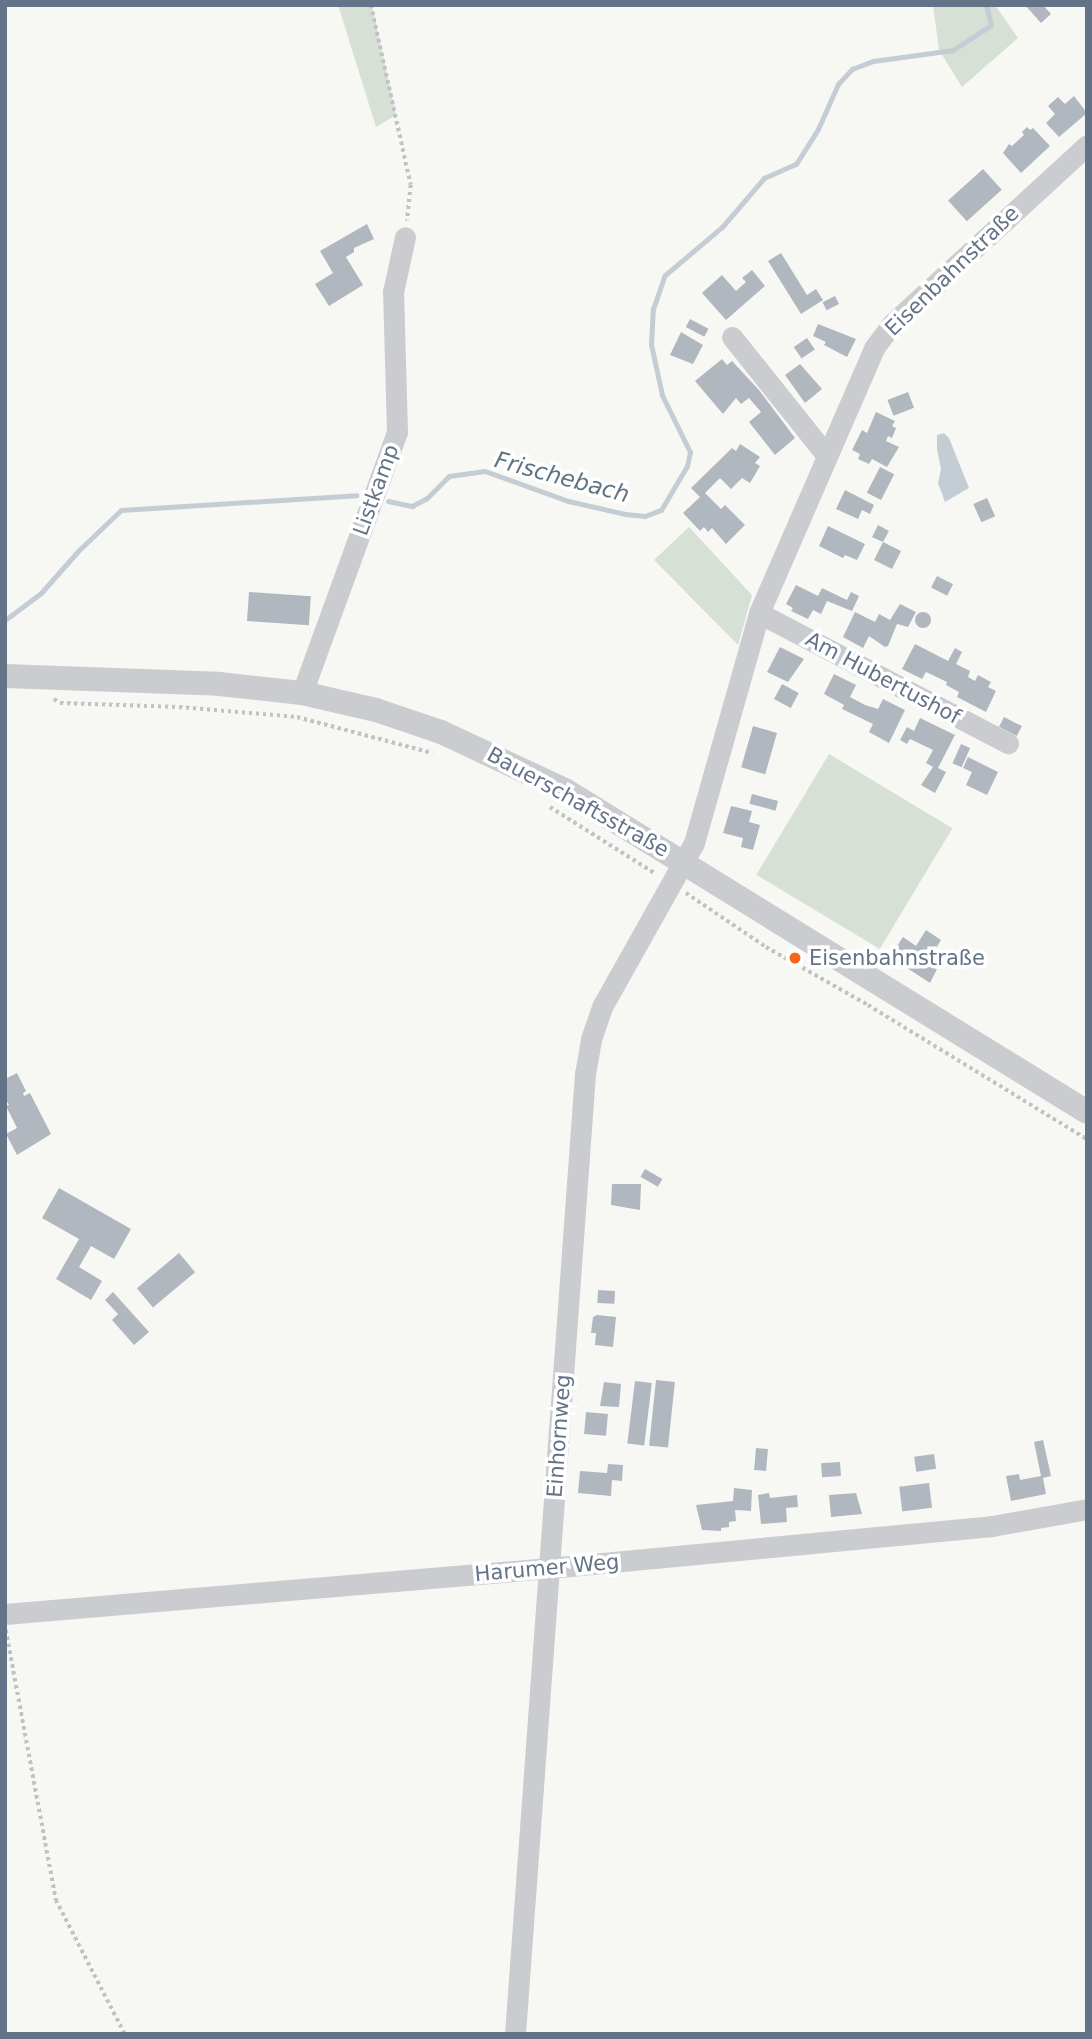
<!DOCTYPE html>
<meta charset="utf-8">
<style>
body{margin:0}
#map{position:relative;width:1092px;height:2039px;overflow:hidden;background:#f7f8f4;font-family:"DejaVu Sans",sans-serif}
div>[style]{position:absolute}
.green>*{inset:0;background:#d7e0d5;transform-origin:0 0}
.water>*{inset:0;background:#c5cdd4}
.stream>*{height:5px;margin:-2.5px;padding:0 2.5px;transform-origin:2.5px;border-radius:2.5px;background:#c5cdd4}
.building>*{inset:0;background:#b0b7bf;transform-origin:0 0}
.round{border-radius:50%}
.path>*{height:3.5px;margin-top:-1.75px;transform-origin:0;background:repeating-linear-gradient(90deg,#c0c2c5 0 3.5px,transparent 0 7px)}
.minor>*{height:21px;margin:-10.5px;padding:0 10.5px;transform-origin:10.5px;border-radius:10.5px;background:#caccd0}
.tertiary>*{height:24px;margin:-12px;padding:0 12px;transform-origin:12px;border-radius:12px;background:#caccd0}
.dots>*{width:19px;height:19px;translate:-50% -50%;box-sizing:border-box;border:4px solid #fff;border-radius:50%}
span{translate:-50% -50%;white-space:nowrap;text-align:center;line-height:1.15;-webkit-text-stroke:7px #fff;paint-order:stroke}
.street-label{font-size:21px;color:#637388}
.poi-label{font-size:21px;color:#637388}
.left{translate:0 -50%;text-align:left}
.water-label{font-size:23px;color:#5f7584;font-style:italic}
.frame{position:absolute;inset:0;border:7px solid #637388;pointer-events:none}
</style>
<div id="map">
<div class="green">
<div style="clip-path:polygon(338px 5px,372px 5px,396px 115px,376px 127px)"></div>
<div style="clip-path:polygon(933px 5px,995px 5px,1018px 38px,962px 87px,939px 50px)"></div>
<div style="clip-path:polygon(689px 527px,752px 595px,738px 645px,654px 560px)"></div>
<div style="left:829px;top:754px;width:144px;height:141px;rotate:31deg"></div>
</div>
<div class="water">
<div style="clip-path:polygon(944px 433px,949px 438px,969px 488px,945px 502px,938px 483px,941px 469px,937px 449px,937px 435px)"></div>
</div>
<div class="stream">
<div style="left:388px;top:501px;width:25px;rotate:12deg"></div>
<div style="left:412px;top:506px;width:17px;rotate:-28deg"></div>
<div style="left:427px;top:498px;width:31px;rotate:-45deg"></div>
<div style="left:449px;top:476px;width:36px;rotate:-8deg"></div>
<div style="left:485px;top:471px;width:88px;rotate:19.9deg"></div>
<div style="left:568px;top:501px;width:58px;rotate:12.8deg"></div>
<div style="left:625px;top:514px;width:20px;rotate:6deg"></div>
<div style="left:645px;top:516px;width:17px;rotate:-21deg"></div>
<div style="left:661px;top:510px;width:51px;rotate:-59.4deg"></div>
<div style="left:687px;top:466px;width:14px;rotate:-78deg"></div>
<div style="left:690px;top:452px;width:64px;rotate:-116.2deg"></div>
<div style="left:662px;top:395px;width:52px;rotate:-102.2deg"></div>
<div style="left:651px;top:344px;width:35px;rotate:-87deg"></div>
<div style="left:653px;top:309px;width:36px;rotate:-71deg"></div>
<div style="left:665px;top:275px;width:75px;rotate:-40.1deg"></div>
<div style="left:722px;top:227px;width:65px;rotate:-49.4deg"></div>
<div style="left:764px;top:178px;width:35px;rotate:-24deg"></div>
<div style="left:796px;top:164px;width:41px;rotate:-57.8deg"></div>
<div style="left:818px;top:129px;width:49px;rotate:-66deg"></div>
<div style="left:838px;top:84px;width:21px;rotate:-47deg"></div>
<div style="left:852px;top:69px;width:22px;rotate:-21deg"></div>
<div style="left:873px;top:61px;width:81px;rotate:-7.8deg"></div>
<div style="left:953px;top:50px;width:45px;rotate:-33.3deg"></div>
<div style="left:991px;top:25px;width:21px;rotate:-104deg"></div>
<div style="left:5px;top:620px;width:45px;rotate:-36.9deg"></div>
<div style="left:41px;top:593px;width:56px;rotate:-48.6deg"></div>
<div style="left:78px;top:551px;width:59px;rotate:-43.6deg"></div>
<div style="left:121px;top:510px;width:236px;rotate:-3.6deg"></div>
</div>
<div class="building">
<div style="clip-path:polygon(1025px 5px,1043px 5px,1051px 14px,1041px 23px)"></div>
<div style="clip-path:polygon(1074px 96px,1087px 113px,1059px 137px,1046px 123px,1055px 114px,1048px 106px,1058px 97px,1065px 104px)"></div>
<div style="clip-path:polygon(1027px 127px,1030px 130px,1033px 128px,1050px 146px,1021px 173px,1003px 153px,1009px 144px,1012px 146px,1024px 135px,1022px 132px)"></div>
<div style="left:983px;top:169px;width:28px;height:47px;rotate:48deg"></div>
<div style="clip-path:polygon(367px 224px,374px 239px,354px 248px,354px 252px,346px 257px,363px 285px,329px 306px,315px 284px,333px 273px,320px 251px)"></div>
<div style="clip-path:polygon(781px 253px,807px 295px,816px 289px,823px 300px,801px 314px,768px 261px)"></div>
<div style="clip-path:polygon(752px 270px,765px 286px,726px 320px,702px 293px,722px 275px,736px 291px,746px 282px,742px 278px)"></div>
<div style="left:835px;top:296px;width:9px;height:14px;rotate:63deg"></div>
<div style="left:690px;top:319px;width:21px;height:9px;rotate:28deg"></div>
<div style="clip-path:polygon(818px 324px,856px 339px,847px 357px,824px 345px,826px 342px,813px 336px)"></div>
<div style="clip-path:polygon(681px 332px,703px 345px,693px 364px,670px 355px)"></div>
<div style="left:807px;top:338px;width:14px;height:16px;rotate:56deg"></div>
<div style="clip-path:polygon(722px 359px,727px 365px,732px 361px,759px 390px,795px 438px,775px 455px,749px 422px,761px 412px,749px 398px,741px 404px,736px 398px,723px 414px,695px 381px)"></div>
<div style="clip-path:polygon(800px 364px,822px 389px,805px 403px,785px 375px)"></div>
<div style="left:908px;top:392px;width:17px;height:22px;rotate:69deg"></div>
<div style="clip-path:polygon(876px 412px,895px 421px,892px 426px,896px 428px,892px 438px,888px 436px,886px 441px,899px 447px,887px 467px,872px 459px,869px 464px,858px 459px,860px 454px,852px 450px,862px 430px,867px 433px)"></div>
<div style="clip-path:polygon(740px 444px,760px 457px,755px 463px,760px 466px,750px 483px,742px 478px,731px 489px,720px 478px,705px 493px,721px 509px,725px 505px,745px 525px,726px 544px,712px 528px,708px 532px,704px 527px,700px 531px,683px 513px,700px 497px,691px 488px,732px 448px,736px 451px)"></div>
<div style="left:880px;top:467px;width:16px;height:29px;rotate:27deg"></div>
<div style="clip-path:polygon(845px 490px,874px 505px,870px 514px,862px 510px,858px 519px,836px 509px)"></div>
<div style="left:987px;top:498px;width:20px;height:15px;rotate:66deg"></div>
<div style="clip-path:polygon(878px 525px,889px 531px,883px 542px,901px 551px,892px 569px,874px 560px,883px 542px,872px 537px)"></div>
<div style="clip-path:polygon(828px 526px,865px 544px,857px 560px,845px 555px,843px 558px,819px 546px)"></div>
<div style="left:937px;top:576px;width:18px;height:13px;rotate:27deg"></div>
<div style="clip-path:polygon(796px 585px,818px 596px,822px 588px,847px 600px,851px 592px,859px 596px,852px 611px,827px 601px,821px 614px,813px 610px,808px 619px,791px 611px,793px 608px,786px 604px)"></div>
<div style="left:249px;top:592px;width:62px;height:29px;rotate:4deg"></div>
<div style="clip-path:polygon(900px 604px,916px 612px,908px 627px,897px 624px,888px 646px,885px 647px,869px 636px,863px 648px,843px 637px,855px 612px,875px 622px,879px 614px,890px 620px)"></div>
<div class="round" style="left:915px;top:612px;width:16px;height:16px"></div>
<div style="clip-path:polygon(915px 644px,948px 661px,955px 648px,962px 652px,956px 664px,970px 671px,968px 677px,975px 681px,978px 675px,991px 682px,988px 687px,996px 691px,986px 712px,957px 697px,959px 692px,946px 685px,947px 682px,926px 672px,922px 679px,902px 669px)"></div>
<div style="clip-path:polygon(780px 647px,804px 659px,788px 682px,767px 672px)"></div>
<div style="clip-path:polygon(834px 674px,856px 685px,850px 697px,865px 705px,878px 709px,883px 699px,905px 710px,889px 743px,869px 732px,873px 724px,842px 709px,844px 705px,824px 694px)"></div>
<div style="left:782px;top:684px;width:19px;height:17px;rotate:28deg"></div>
<div style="left:1004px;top:717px;width:20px;height:11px;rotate:27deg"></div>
<div style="clip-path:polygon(920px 718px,955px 735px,938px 768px,946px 772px,935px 793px,921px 785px,933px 767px,926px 763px,933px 750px,910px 739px,907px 744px,900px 740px,907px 727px,914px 731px)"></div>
<div style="left:753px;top:726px;width:25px;height:43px;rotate:16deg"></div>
<div style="left:961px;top:744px;width:10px;height:21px;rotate:24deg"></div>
<div style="clip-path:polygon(968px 757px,998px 772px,987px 795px,966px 785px,972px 772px,963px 768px)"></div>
<div style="left:752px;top:794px;width:27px;height:10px;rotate:15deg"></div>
<div style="clip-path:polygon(731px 806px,752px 811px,749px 822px,760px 825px,753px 850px,741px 847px,743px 838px,723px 833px)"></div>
<div style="clip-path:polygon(926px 930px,941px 940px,931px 956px,936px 959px,932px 965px,937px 969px,930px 983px,890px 957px,903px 937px,916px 946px)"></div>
<div style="clip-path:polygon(17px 1073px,26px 1091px,23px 1093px,24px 1096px,30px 1093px,51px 1134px,17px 1155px,6px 1134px,17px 1128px,6px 1106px,9px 1105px,5px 1098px,5px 1079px)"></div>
<div style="left:645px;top:1169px;width:20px;height:9px;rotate:30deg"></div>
<div style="clip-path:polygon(612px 1184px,641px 1184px,640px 1210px,611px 1205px)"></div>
<div style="clip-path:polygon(59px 1188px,131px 1229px,114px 1259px,91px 1246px,79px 1267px,102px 1281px,91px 1300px,56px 1279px,79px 1239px,42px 1218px)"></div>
<div style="left:179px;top:1253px;width:25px;height:55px;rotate:50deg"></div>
<div style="left:598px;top:1290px;width:17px;height:13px;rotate:3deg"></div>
<div style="clip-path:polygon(113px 1292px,149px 1332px,134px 1345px,112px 1320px,118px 1314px,105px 1300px)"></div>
<div style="clip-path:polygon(597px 1315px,616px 1317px,613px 1347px,595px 1345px,596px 1333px,591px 1333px,593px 1317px)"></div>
<div style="left:656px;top:1380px;width:19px;height:66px;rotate:6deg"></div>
<div style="left:635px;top:1381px;width:17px;height:63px;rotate:7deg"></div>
<div style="clip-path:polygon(604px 1382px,621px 1384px,619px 1407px,600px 1406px)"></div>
<div style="left:586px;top:1412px;width:22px;height:22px;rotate:5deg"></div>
<div style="clip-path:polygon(1043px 1440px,1051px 1476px,1043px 1478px,1046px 1494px,1011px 1501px,1006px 1476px,1019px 1474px,1020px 1480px,1041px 1476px,1034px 1442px)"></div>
<div style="left:756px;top:1448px;width:12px;height:22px;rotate:5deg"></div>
<div style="left:934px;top:1454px;width:15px;height:20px;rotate:82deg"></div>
<div style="left:840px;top:1462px;width:14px;height:19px;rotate:86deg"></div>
<div style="clip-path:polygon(608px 1464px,623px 1465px,622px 1481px,612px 1480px,611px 1496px,578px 1493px,580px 1471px,607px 1473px)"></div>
<div style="left:929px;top:1483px;width:25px;height:30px;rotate:83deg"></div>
<div style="clip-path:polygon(734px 1488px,752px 1490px,751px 1511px,735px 1510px,736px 1521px,729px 1522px,729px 1527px,721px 1528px,721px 1531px,702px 1530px,696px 1505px,733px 1501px)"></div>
<div style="clip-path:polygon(769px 1493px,770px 1498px,797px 1495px,798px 1507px,786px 1508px,787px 1522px,761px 1524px,758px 1495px)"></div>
<div style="clip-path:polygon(856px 1493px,862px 1514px,831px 1517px,829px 1495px)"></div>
</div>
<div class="path">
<div style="left:371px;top:5px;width:184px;rotate:77.5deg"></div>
<div style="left:411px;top:185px;width:36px;rotate:96deg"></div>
<div style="left:54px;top:699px;width:7px;rotate:34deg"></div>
<div style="left:60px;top:703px;width:119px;rotate:1.9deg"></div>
<div style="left:179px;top:707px;width:118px;rotate:4.8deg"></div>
<div style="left:297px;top:717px;width:140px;rotate:14.9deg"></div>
<div style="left:550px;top:807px;width:125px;rotate:32.3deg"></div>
<div style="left:686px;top:893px;width:97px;rotate:34deg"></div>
<div style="left:766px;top:947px;width:117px;rotate:29.6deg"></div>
<div style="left:868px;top:1005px;width:257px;rotate:31.5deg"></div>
<div style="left:6px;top:1630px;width:275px;rotate:79.5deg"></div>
<div style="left:56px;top:1900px;width:151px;rotate:62.8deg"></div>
</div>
<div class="minor">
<div style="left:732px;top:337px;width:152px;rotate:51.4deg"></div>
<div style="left:759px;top:613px;width:281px;rotate:27.6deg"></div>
<div style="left:302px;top:693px;width:278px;rotate:-70deg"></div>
<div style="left:397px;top:432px;width:140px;rotate:-91.6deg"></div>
<div style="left:393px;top:292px;width:56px;rotate:-77.7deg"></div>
<div style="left:5px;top:1614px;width:546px;rotate:-4.83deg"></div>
<div style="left:549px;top:1568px;width:445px;rotate:-5.4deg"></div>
<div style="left:992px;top:1526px;width:97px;rotate:-10.1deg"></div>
<div style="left:515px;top:2034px;width:963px;rotate:-85.83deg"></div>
<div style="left:585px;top:1074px;width:36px;rotate:-80deg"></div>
<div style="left:591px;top:1039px;width:36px;rotate:-71deg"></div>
<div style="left:603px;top:1005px;width:186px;rotate:-60.7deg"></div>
<div style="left:694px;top:843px;width:239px;rotate:-74.2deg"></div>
<div style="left:759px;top:613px;width:289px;rotate:-66.5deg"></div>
<div style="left:874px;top:348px;width:31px;rotate:-53deg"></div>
<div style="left:893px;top:323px;width:263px;rotate:-42.5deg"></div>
</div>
<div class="tertiary">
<div style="left:5px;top:676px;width:214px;rotate:2.1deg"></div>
<div style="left:219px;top:684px;width:83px;rotate:6.2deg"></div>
<div style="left:302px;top:693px;width:76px;rotate:12.9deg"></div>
<div style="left:376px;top:710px;width:69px;rotate:18.7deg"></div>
<div style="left:441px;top:732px;width:137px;rotate:25.1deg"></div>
<div style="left:565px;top:790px;width:613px;rotate:31.67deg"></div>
</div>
<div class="dots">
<div style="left:795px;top:958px;background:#f46818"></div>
</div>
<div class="street-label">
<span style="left:952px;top:271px;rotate:-44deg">Eisenbahnstraße</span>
<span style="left:376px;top:490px;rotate:-70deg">Listkamp</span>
<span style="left:883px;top:678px;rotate:28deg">Am Hubertushof</span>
<span style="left:578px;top:802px;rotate:29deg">Bauerschaftsstraße</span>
<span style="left:559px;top:1436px;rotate:-86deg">Einhornweg</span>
<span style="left:547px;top:1568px;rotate:-5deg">Harumer Weg</span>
</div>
<div class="poi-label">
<span class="left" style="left:809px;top:958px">Eisenbahnstraße</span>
</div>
<div class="water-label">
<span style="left:562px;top:477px;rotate:15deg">Frischebach</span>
</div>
<div class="frame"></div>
</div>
